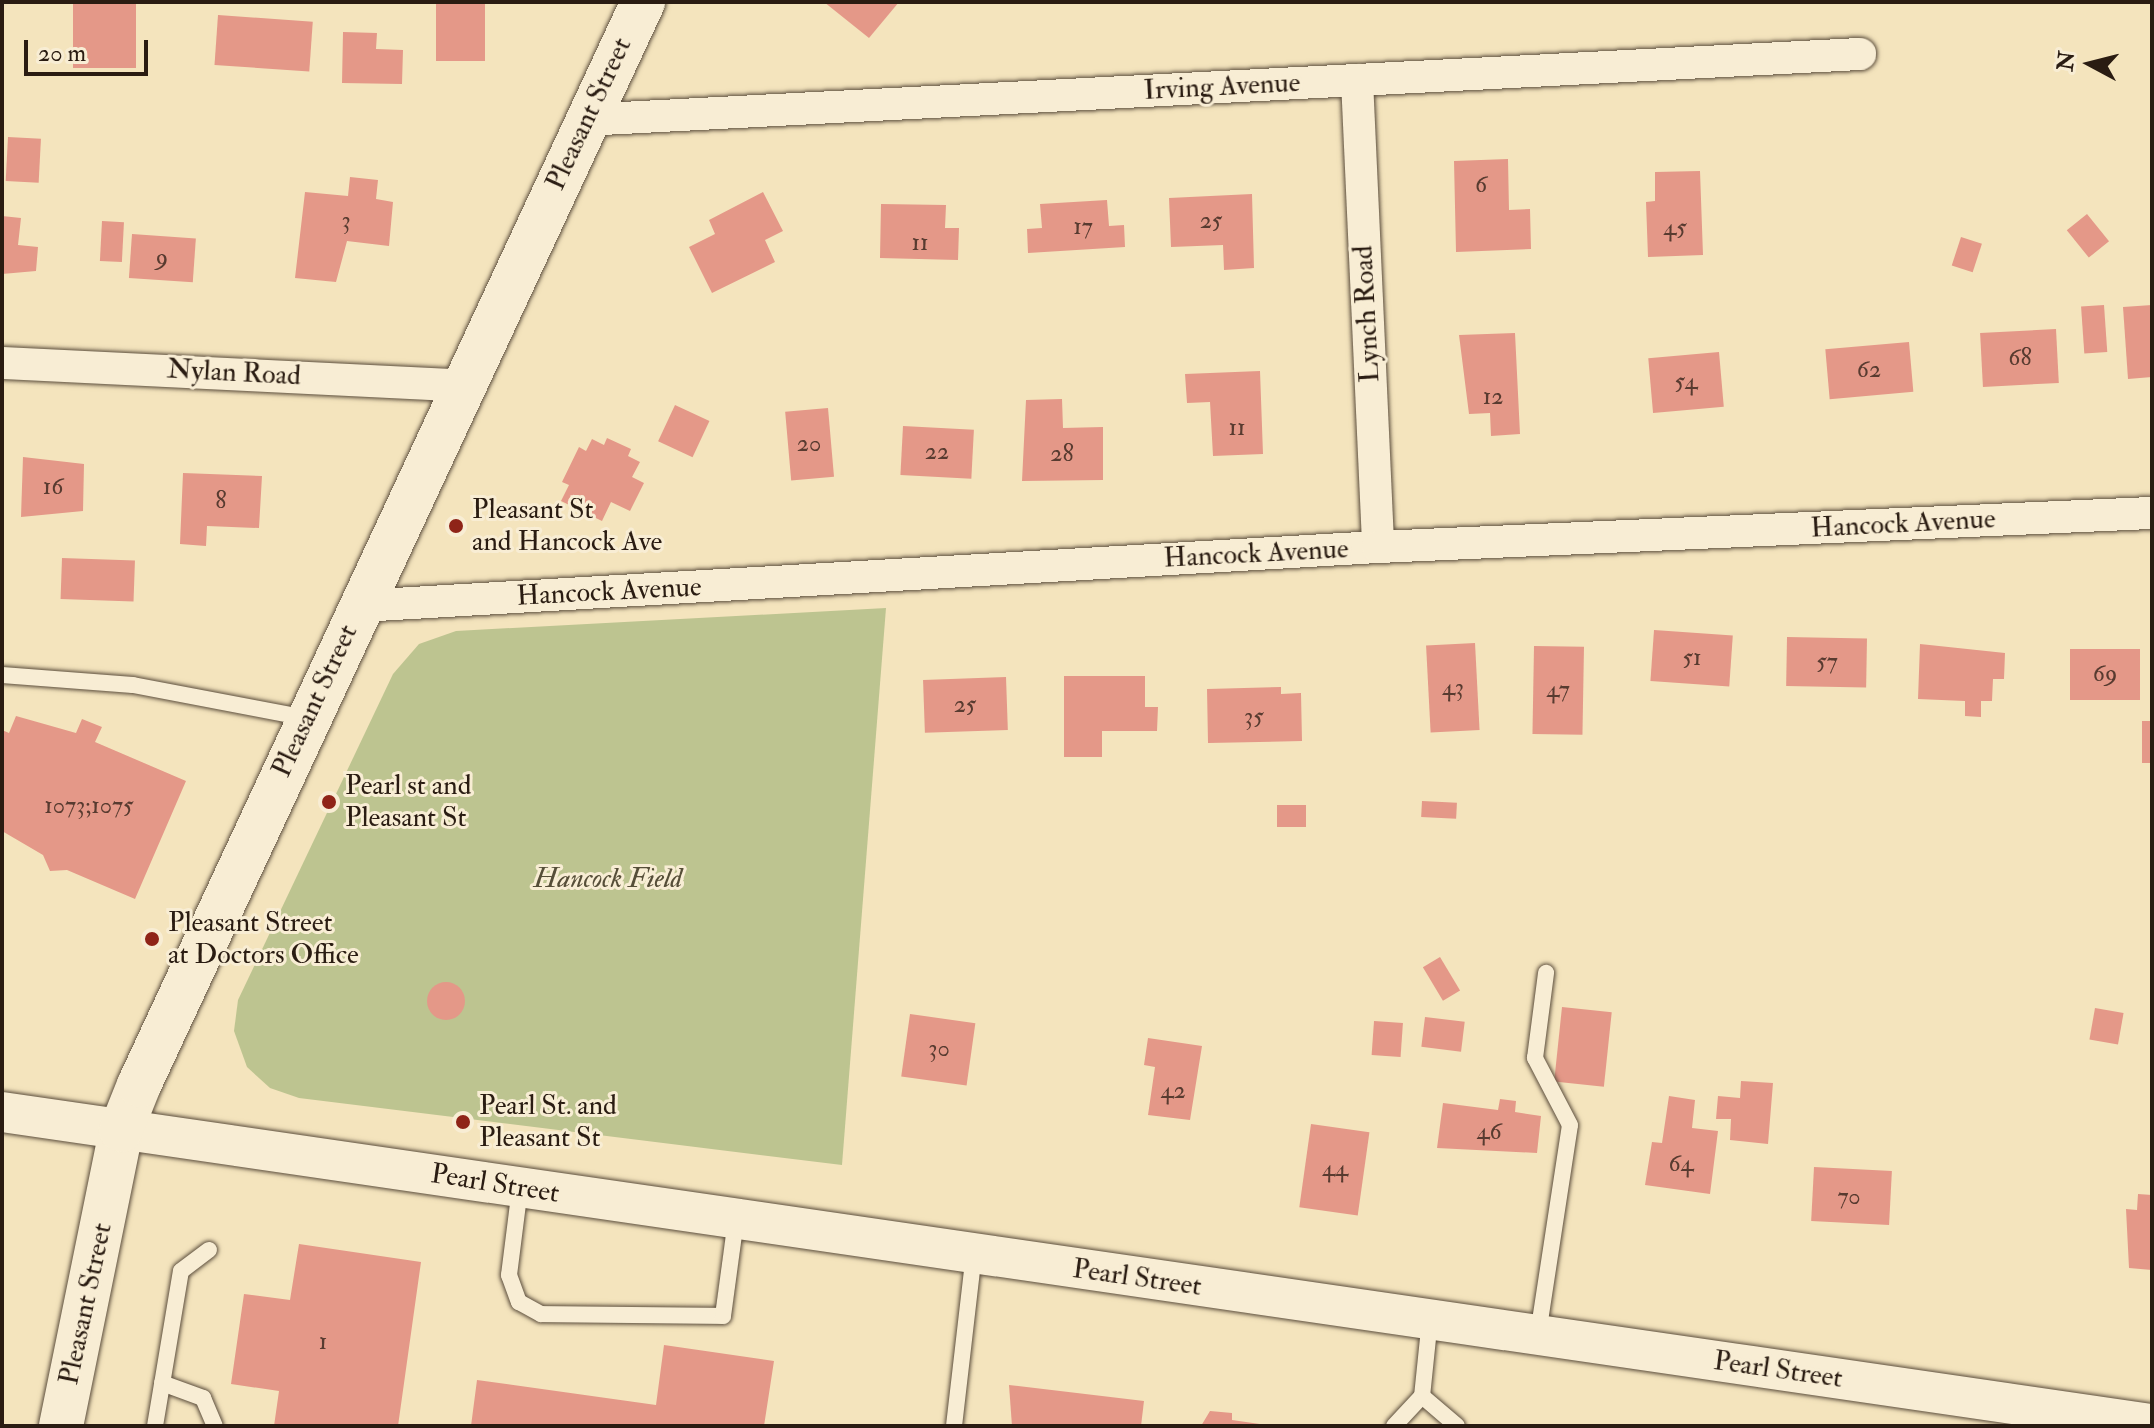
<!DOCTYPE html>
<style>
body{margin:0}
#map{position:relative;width:2154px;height:1428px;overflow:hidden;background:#f4e4bd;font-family:"IM FELL Double Pica",serif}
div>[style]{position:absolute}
.green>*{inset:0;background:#bdc490}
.building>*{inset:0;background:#e49888;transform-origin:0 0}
.round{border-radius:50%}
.roads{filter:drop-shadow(0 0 2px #5c4e3d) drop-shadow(0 0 2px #5c4e3d)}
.service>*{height:16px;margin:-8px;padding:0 8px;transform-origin:8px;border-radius:8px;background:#f8edd4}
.minor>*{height:32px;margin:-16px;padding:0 16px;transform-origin:16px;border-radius:16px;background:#f8edd4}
.tertiary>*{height:40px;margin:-20px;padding:0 20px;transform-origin:20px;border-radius:20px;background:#f8edd4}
.secondary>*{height:44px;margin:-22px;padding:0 22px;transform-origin:22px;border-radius:22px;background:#f8edd4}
.dots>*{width:22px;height:22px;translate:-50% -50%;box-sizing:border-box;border:4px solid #f8edd4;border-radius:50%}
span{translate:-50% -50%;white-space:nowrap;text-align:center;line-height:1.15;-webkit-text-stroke:6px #f8edd4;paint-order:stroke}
.number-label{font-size:24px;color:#583b30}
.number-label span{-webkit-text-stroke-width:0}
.street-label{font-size:28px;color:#2a1c12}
.poi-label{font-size:28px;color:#2a1c12}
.left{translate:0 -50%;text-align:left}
.park-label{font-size:28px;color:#564e38;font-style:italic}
.frame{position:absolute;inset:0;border:4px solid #2a1c12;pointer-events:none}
.north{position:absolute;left:2050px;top:24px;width:80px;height:80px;-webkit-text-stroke:6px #f8edd4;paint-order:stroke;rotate:277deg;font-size:22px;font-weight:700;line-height:32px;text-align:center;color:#2a1c12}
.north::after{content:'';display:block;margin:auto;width:28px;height:36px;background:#2a1c12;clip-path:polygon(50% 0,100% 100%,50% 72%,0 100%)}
.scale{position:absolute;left:24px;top:40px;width:124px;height:36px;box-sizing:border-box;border:4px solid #2a1c12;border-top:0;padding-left:10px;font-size:24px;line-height:28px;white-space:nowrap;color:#2a1c12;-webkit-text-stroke:6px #f8edd4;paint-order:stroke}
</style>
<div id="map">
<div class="green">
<div style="clip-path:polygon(886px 608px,842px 1165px,299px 1098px,270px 1088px,247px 1067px,234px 1031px,238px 1000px,393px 674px,419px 644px,456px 631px)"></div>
</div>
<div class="building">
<div style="left:73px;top:2px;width:63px;height:66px"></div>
<div style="left:436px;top:2px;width:49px;height:59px"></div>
<div style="clip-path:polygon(824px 2px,899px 2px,869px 38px)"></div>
<div style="left:218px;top:15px;width:95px;height:50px;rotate:4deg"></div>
<div style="clip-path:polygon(343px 32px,377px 33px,376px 49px,403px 50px,402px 84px,342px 83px)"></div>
<div style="left:8px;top:137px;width:33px;height:44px;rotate:3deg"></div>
<div style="clip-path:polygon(1508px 159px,1509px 210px,1530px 209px,1531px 249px,1456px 252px,1454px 161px)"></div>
<div style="clip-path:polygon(1700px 171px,1703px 255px,1648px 257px,1646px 202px,1655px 201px,1655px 172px)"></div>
<div style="clip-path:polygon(350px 177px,378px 180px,376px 199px,393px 202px,389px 246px,347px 241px,336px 282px,295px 278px,305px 192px,348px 196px)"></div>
<div style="clip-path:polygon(763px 192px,783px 231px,765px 240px,775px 262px,712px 293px,689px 247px,715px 234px,709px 220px)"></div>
<div style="clip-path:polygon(1252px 194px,1254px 268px,1224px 270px,1223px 245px,1171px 247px,1169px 198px)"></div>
<div style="clip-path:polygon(1107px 200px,1109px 226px,1124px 225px,1125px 247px,1028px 253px,1027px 229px,1042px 228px,1040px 204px)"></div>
<div style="clip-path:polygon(881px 204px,946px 205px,945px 228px,959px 228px,958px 260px,880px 258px)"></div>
<div style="left:2087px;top:214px;width:35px;height:26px;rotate:51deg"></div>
<div style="clip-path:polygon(2px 216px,21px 218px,18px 245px,38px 247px,36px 271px,2px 274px)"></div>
<div style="left:102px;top:221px;width:22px;height:40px;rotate:3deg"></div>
<div style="left:132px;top:234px;width:64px;height:44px;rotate:4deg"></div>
<div style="left:1961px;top:237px;width:22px;height:30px;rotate:18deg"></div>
<div style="left:2104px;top:305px;width:47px;height:23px;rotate:86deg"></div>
<div style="clip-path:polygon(2152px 305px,2152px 377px,2128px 379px,2123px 307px)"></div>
<div style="left:2056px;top:329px;width:54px;height:76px;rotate:87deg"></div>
<div style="clip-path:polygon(1515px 333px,1520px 434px,1491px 436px,1490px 413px,1469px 414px,1459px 335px)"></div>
<div style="left:1909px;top:342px;width:50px;height:84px;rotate:85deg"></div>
<div style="left:1719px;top:352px;width:55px;height:71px;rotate:85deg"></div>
<div style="clip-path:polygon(1260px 371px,1263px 454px,1213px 456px,1210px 402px,1187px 403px,1185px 374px)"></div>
<div style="clip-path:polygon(1062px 399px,1063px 428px,1103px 427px,1103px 480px,1022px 481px,1026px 400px)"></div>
<div style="left:675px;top:405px;width:38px;height:40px;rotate:25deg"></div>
<div style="left:828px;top:408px;width:69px;height:43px;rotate:85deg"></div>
<div style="left:903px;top:426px;width:71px;height:49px;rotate:3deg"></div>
<div style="clip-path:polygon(607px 438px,631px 449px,628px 456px,640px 462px,632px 477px,644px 483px,630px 511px,611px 502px,602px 521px,561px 501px,569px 485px,562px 482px,579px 447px,586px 451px,592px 439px,604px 445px)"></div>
<div style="clip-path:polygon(23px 457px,84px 464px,83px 511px,21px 517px)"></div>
<div style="clip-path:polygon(183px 473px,262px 476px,259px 528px,207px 526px,206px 546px,180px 544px)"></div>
<div style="left:62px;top:558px;width:73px;height:41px;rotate:2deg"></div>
<div style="left:1654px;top:630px;width:79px;height:51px;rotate:4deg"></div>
<div style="left:1787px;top:637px;width:80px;height:49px;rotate:1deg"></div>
<div style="left:1475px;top:643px;width:87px;height:49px;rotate:87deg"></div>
<div style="clip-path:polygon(1920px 644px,2005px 653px,2004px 679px,1993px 679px,1992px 701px,1981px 701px,1981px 717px,1965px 716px,1965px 701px,1918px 699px)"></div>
<div style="left:1534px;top:646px;width:50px;height:88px;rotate:1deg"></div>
<div style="left:2070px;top:649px;width:70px;height:51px"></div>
<div style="clip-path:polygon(1064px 676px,1145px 676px,1145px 707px,1158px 707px,1157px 731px,1102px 731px,1102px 757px,1064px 757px)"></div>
<div style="left:1006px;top:677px;width:53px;height:83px;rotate:88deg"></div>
<div style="clip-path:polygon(1281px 687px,1281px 694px,1301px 693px,1302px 741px,1208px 743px,1207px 689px)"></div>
<div style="clip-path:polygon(16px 716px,76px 733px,82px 719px,102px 727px,95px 742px,186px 781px,135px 899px,67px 870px,50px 871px,43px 855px,2px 831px,2px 730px,9px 733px)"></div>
<div style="left:2142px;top:721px;width:10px;height:42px"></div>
<div style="left:1422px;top:801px;width:35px;height:16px;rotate:3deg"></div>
<div style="left:1277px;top:805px;width:29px;height:22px"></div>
<div style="left:1440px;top:957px;width:39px;height:20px;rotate:59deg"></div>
<div class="round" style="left:427px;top:982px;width:38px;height:38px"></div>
<div style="left:1562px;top:1007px;width:50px;height:75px;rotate:6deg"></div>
<div style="left:2095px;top:1008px;width:29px;height:32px;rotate:10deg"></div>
<div style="left:910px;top:1014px;width:66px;height:63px;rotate:8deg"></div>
<div style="left:1425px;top:1017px;width:40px;height:30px;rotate:7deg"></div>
<div style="left:1374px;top:1021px;width:29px;height:34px;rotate:4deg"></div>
<div style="clip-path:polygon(1148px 1038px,1202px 1046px,1190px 1120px,1148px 1115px,1155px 1067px,1144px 1065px)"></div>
<div style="clip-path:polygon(1741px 1081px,1773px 1083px,1768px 1144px,1730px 1140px,1731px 1119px,1716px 1119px,1718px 1096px,1740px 1098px)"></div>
<div style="clip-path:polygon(1669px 1096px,1695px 1100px,1692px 1128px,1718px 1131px,1710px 1194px,1645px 1185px,1652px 1142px,1662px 1143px)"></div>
<div style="clip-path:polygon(1500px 1099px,1516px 1101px,1515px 1112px,1541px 1116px,1537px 1153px,1437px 1148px,1443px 1103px,1498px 1110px)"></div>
<div style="left:1311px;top:1124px;width:59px;height:84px;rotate:8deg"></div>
<div style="left:1814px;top:1167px;width:78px;height:54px;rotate:3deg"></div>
<div style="clip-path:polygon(2138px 1194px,2152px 1195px,2152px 1270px,2129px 1268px,2126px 1209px,2137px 1210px)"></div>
<div style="clip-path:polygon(299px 1244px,421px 1262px,398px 1426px,274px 1426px,279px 1391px,231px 1384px,244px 1294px,290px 1300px)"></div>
<div style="clip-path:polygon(664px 1345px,774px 1361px,764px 1426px,471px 1426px,477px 1380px,656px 1405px)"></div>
<div style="clip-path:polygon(1009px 1385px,1144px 1401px,1141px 1426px,1012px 1426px)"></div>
<div style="clip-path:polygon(1210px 1411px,1232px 1413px,1232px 1420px,1274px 1426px,1201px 1426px)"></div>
</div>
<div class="roads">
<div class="service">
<div style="left:2px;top:675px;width:131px;rotate:4.4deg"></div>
<div style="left:133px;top:685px;width:176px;rotate:10.8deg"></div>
<div style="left:520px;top:1188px;width:88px;rotate:97.2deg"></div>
<div style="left:509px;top:1275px;width:29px;rotate:70deg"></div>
<div style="left:519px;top:1302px;width:25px;rotate:29deg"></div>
<div style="left:541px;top:1314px;width:182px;rotate:0.6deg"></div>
<div style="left:723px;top:1316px;width:97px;rotate:-82.3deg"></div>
<div style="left:1430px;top:1319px;width:77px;rotate:95.9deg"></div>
<div style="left:1422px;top:1396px;width:46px;rotate:40.6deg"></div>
<div style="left:1538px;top:1334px;width:211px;rotate:-81.3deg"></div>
<div style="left:1570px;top:1125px;width:76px;rotate:-117.6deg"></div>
<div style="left:1535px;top:1058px;width:86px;rotate:-82.6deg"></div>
<div style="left:162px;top:1383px;width:44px;rotate:20.1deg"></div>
<div style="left:203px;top:1398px;width:30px;rotate:67deg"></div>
<div style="left:155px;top:1426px;width:157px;rotate:-80.5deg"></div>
<div style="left:181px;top:1271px;width:35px;rotate:-37deg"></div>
<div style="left:954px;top:1426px;width:173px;rotate:-83.4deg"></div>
<div style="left:1394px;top:1426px;width:41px;rotate:-47deg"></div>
</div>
<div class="minor">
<div style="left:1357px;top:80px;width:467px;rotate:87.4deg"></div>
<div style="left:583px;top:120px;width:1279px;rotate:-2.96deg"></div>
<div style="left:2px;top:363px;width:464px;rotate:2.8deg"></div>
<div style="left:360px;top:606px;width:1020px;rotate:-3.32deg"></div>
<div style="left:1378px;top:547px;width:775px;rotate:-2.52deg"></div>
</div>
<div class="tertiary">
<div style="left:2px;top:1112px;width:2173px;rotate:8.26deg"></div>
</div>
<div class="secondary">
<div style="left:61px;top:1426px;width:302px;rotate:-78.5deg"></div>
<div style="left:121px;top:1130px;width:48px;rotate:-68.2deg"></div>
<div style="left:139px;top:1085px;width:1195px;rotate:-65.04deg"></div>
</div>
</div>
<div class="dots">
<div style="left:456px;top:526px;background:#8f2418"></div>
<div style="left:329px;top:802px;background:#8f2418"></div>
<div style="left:152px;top:939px;background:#8f2418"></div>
<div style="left:463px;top:1122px;background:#8f2418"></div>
</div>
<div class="number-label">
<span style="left:1481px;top:185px">6</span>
<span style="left:346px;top:221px">3</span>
<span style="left:1211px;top:221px">25</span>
<span style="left:1083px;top:227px">17</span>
<span style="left:1675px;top:228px">45</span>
<span style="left:920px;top:243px">11</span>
<span style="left:162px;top:258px">9</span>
<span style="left:2020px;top:358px">68</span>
<span style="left:1869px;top:370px">62</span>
<span style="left:1686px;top:382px">54</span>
<span style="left:1493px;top:397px">12</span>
<span style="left:1237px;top:428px">11</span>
<span style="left:809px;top:444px">20</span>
<span style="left:937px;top:452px">22</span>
<span style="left:1062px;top:454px">28</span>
<span style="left:53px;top:487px">16</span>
<span style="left:221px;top:501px">8</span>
<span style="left:1692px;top:658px">51</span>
<span style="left:1827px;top:662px">57</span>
<span style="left:2105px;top:674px">69</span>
<span style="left:1453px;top:688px">43</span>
<span style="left:1558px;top:690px">47</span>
<span style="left:965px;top:705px">25</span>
<span style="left:1254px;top:717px">35</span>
<span style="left:89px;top:806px">1073;1075</span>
<span style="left:939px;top:1049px">30</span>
<span style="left:1173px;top:1091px">42</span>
<span style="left:1489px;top:1132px">46</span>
<span style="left:1681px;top:1164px">64</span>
<span style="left:1335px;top:1169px">44</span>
<span style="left:1849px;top:1197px">70</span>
<span style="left:323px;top:1342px">1</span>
</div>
<div class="street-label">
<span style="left:1222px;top:87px;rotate:-3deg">Irving Avenue</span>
<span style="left:589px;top:114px;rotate:-65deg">Pleasant Street</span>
<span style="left:1367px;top:314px;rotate:-93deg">Lynch Road</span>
<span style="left:234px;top:373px;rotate:3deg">Nylan Road</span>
<span style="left:1903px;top:524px;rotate:-3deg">Hancock Avenue</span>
<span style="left:1256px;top:554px;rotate:-3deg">Hancock Avenue</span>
<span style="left:609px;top:592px;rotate:-3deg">Hancock Avenue</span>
<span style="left:315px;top:701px;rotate:-65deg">Pleasant Street</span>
<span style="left:495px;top:1184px;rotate:9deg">Pearl Street</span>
<span style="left:1137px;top:1278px;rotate:8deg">Pearl Street</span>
<span style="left:86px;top:1304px;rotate:-78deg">Pleasant Street</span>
<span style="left:1778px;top:1370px;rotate:8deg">Pearl Street</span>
</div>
<div class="poi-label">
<span class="left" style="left:472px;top:526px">Pleasant St<br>and Hancock Ave</span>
<span class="left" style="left:345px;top:802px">Pearl st and<br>Pleasant St</span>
<span class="left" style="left:168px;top:939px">Pleasant Street<br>at Doctors Office</span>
<span class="left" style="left:479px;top:1122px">Pearl St. and<br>Pleasant St</span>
</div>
<div class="park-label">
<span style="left:608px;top:879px">Hancock Field</span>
</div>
<div class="frame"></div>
<div class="north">N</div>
<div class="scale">20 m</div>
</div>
